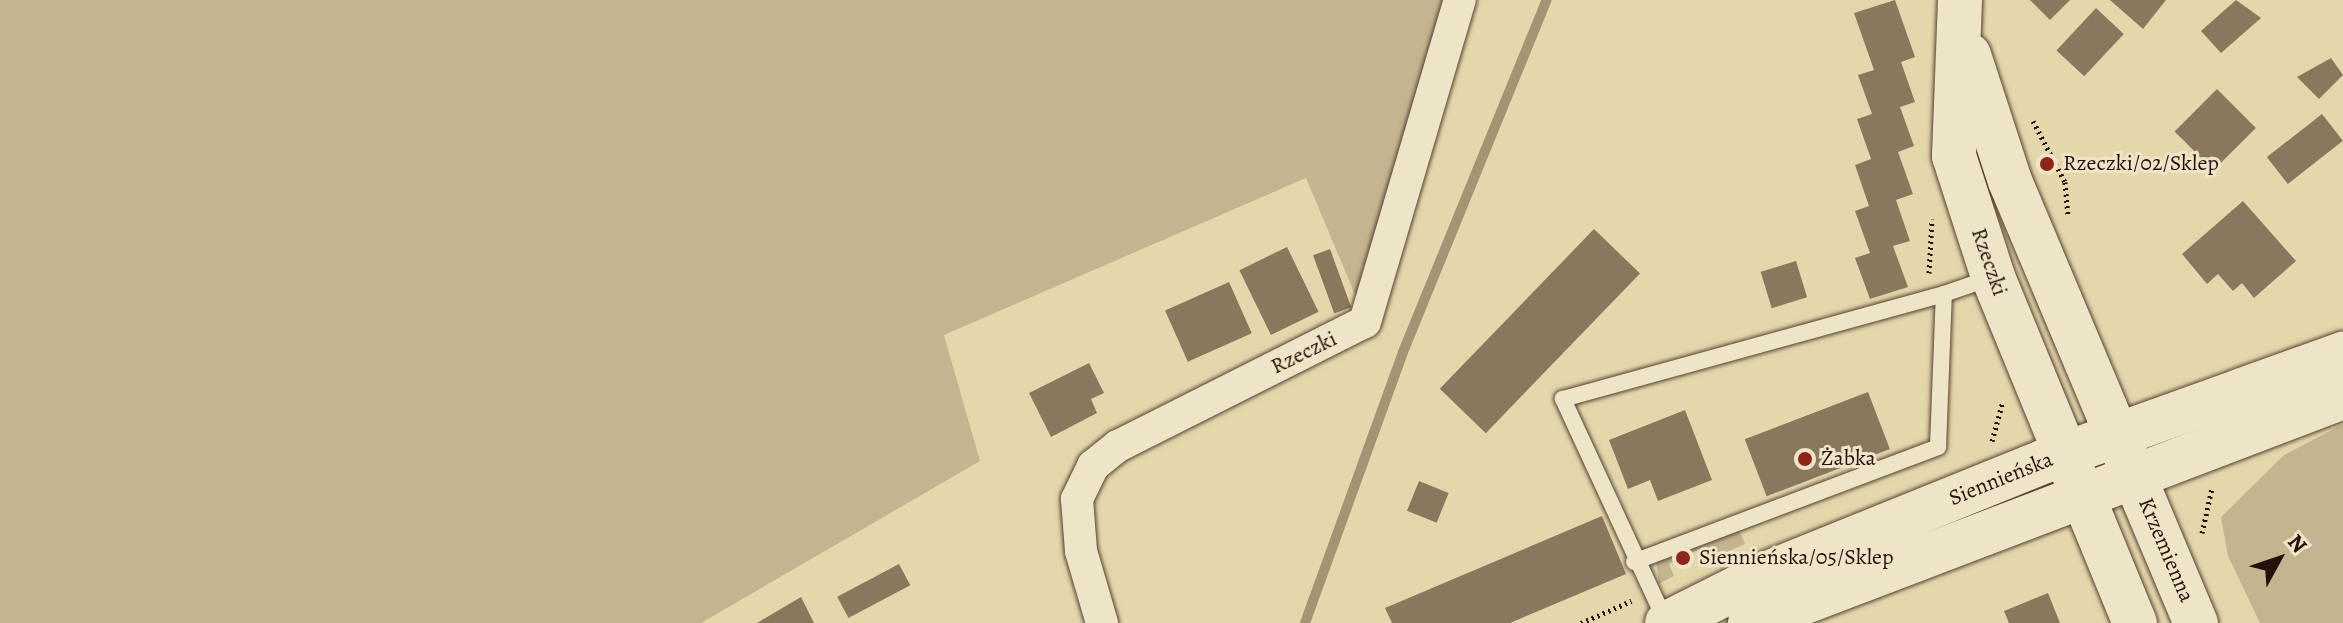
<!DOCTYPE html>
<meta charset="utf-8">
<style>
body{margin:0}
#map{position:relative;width:2343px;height:623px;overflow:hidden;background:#e5d7ac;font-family:Alegreya,serif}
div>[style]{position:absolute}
.green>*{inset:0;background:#c4b590}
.stream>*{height:10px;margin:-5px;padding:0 5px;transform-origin:5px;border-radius:5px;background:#a49475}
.building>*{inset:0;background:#89785e;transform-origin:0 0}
.path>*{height:5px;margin-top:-2.5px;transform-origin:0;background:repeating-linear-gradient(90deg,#251109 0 2px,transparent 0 6px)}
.roads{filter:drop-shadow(0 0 2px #554232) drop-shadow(0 0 2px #554232)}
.lane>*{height:16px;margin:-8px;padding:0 8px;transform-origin:8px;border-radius:8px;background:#eee5c9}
.street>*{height:32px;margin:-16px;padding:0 16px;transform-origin:16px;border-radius:16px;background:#eee5c9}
.secondary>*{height:44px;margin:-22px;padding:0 22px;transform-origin:22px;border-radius:22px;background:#eee5c9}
.dots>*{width:22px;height:22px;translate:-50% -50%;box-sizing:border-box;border:4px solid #eee5c9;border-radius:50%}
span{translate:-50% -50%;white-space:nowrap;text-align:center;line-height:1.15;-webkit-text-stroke:6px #eee5c9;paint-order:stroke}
.poi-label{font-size:22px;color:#251109}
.left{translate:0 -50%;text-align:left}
.street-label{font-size:22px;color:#251109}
.north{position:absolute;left:2239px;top:519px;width:80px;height:80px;-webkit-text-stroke:6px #eee5c9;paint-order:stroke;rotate:50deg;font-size:22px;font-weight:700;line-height:32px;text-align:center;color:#251109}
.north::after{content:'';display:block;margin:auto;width:28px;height:36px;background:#251109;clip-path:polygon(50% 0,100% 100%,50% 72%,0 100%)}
</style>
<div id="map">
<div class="green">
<div style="clip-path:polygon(0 0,1448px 0,1359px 304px,1306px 178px,944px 335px,980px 461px,701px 623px,0 623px)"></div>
<div style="clip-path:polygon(2343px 424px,2343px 623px,2260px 623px,2228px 556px,2221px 517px,2284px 455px)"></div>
<div style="clip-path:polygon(1738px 527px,1745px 544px,1705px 562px,1699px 549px,1669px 564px,1674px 576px,1659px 584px,1656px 560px)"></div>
</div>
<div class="stream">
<div style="left:1305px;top:623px;width:288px;rotate:-70.1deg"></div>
<div style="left:1403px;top:352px;width:380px;rotate:-67.8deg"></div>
</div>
<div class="building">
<div style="clip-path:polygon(1895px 0,1915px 57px,1901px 62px,1915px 102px,1900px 107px,1914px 146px,1898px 152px,1913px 194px,1896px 200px,1910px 241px,1893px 246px,1908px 287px,1870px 299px,1855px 258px,1870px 253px,1855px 211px,1869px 206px,1855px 165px,1871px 159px,1857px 119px,1872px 114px,1858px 75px,1874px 70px,1854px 13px)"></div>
<div style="clip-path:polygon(2030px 0,2070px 0,2050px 20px)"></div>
<div style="clip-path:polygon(2110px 0,2166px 0,2143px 29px)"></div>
<div style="clip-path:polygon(2236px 0,2261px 18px,2221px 53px,2201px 31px)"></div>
<div style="left:2096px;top:8px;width:38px;height:58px;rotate:43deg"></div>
<div style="clip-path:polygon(2331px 58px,2343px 75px,2319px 99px,2297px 77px)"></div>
<div style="left:2217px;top:89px;width:55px;height:60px;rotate:45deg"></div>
<div style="left:2322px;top:114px;width:34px;height:70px;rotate:52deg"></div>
<div style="clip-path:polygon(2243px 201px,2296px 261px,2254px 298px,2242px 283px,2233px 291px,2218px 274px,2207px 284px,2182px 254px)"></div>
<div style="left:1594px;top:229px;width:64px;height:222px;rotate:44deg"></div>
<div style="left:1287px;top:247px;width:72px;height:53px;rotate:64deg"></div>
<div style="left:1330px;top:249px;width:62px;height:18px;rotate:70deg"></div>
<div style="left:1796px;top:261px;width:38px;height:37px;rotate:73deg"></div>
<div style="left:1229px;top:282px;width:56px;height:70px;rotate:66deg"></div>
<div style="clip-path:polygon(1089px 363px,1104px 393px,1091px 399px,1097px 413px,1051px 437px,1029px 393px)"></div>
<div style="left:1868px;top:392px;width:61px;height:132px;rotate:69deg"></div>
<div style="clip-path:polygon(1685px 410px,1712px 480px,1658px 501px,1650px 480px,1628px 489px,1609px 440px)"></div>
<div style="left:1419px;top:481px;width:32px;height:32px;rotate:22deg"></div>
<div style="clip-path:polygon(1602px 516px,1626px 574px,1510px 623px,1392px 623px,1385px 608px)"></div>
<div style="left:899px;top:564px;width:24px;height:70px;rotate:62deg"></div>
<div style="clip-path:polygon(2048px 593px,2060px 623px,2009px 623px,2004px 611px)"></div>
<div style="clip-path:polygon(801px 597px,814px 623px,757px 623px)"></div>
</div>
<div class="path">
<div style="left:2033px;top:121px;width:69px;rotate:62.3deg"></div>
<div style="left:2065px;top:182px;width:32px;rotate:85deg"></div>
<div style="left:1929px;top:273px;width:54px;rotate:-86.8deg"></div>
<div style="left:1992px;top:441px;width:41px;rotate:-74.6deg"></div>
<div style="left:2202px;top:533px;width:46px;rotate:-77.5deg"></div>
<div style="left:1581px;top:623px;width:55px;rotate:-23.7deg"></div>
</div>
<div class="roads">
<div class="lane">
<div style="left:1634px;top:562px;width:325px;rotate:-20.7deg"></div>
<div style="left:1938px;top:447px;width:153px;rotate:-87.8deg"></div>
<div style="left:1944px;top:294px;width:52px;rotate:-19.1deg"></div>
<div style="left:1666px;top:622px;width:246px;rotate:-114.8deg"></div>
<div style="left:1563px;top:399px;width:395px;rotate:-15.4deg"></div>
</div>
<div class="street">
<div style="left:1102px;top:623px;width:75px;rotate:-106.3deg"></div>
<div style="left:1081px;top:551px;width:52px;rotate:-94.4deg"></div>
<div style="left:1077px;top:499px;width:37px;rotate:-64deg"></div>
<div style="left:1093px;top:466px;width:32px;rotate:-39deg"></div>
<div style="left:1118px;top:446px;width:276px;rotate:-26.7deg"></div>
<div style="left:1365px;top:322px;width:336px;rotate:-73.6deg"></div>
</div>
<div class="secondary">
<div style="left:1960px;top:0;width:156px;rotate:92.2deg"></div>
<div style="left:1954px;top:156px;width:127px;rotate:72.1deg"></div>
<div style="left:1993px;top:277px;width:374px;rotate:67.7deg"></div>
<div style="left:1969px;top:55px;width:133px;rotate:72deg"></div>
<div style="left:2010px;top:181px;width:480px;rotate:67.2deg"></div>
<div style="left:1667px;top:623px;width:107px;rotate:-26.6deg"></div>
<div style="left:1763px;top:575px;width:304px;rotate:-22deg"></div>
<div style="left:2045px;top:461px;width:317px;rotate:-19.8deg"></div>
<div style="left:1750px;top:623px;width:635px;rotate:-20.86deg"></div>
</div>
</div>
<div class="dots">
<div style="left:2047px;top:164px;background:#8f2418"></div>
<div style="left:1805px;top:459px;background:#8f2418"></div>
<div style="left:1683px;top:558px;background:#8f2418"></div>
</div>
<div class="poi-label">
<span class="left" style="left:2063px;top:164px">Rzeczki/02/Sklep</span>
<span class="left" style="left:1821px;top:459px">Żabka</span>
<span class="left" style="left:1699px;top:558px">Siennieńska/05/Sklep</span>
</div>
<div class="street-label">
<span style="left:1989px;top:262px;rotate:71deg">Rzeczki</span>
<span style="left:1304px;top:353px;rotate:-26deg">Rzeczki</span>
<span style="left:2001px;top:479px;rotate:-22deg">Siennieńska</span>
<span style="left:2166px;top:550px;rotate:67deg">Krzemienna</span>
</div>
<div class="north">N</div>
</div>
